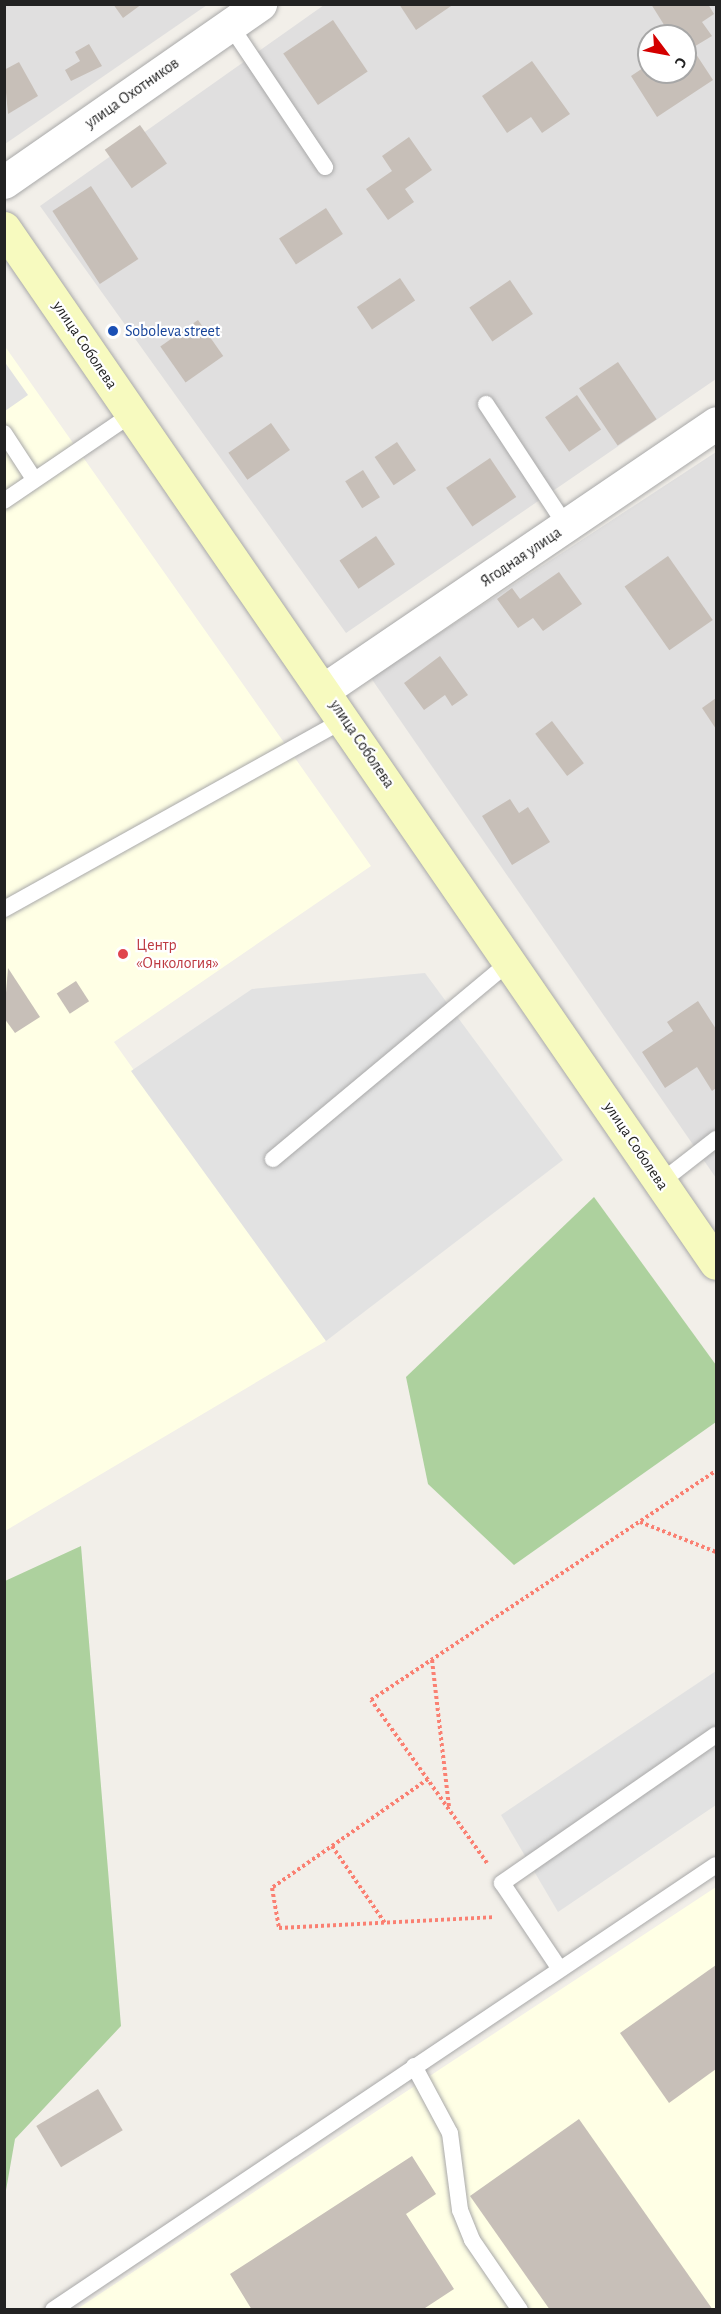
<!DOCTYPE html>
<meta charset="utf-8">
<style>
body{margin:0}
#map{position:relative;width:721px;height:2314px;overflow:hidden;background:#f2efe9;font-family:"Alegreya Sans",sans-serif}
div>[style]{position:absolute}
.residential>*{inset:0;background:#e0dfdf}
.education>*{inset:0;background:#ffffe5}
.forest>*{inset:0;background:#add19e}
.parking>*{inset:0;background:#e2e2e2}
.building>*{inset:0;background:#c7bfb8;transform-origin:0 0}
.path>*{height:4px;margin-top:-2px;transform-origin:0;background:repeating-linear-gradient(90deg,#fa8072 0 3px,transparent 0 6px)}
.roads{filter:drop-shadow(0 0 2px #a9a9a9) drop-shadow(0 0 2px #a9a9a9)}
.lane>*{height:16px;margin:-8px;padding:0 8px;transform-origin:8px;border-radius:8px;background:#fff}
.street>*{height:33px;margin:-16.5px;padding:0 16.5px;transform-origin:16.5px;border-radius:16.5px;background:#fff}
.secondary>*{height:33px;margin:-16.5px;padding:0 16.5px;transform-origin:16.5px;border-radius:16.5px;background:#f7fabf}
.dots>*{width:16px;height:16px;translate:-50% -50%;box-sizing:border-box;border:3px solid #fff;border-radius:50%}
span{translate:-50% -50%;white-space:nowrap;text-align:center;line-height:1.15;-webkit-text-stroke:4.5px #fff;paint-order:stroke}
.street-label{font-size:16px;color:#222}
.transit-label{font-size:16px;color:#164399}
.left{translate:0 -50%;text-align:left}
.health-label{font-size:16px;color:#be3a42}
.frame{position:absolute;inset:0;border:6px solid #222;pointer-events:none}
.north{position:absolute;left:637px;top:24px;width:60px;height:60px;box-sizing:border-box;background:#fff;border:2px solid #a7a7a7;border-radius:50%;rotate:122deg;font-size:16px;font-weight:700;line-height:24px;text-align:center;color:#222}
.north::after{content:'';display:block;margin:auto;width:21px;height:27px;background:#d40000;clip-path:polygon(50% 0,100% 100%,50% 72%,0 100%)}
</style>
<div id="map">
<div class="residential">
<div style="clip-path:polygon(5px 5px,207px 5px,5px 144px)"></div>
<div style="clip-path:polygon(evenodd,324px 5px,716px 5px,716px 379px,346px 633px,40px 206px,324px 5px,649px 36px,685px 36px,685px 72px,649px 72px,649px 36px)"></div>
<div style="clip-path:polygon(716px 452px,716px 1178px,371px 678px)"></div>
</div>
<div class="education">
<div style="clip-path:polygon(4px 345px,371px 866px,114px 1042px,326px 1341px,5px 1531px)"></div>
<div style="clip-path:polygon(716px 1887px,716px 2309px,77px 2309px)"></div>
</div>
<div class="forest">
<div style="clip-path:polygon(594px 1197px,716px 1365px,716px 1422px,514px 1565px,428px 1484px,406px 1377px)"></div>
<div style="clip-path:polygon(81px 1546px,121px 2026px,15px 2139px,5px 2196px,5px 1581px)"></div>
</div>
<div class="parking">
<div style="clip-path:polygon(4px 361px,28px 395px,5px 411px,4px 411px)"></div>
<div style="clip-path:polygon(425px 973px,563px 1160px,326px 1341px,131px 1071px,252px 989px)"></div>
<div style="clip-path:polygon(716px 1671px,716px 1805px,558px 1912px,501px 1815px)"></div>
</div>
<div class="building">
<div style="clip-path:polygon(113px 4px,142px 4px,123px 18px)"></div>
<div style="clip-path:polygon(399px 4px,454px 4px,416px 30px)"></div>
<div style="clip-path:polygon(651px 4px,708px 4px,714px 14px,702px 22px,712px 36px,692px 48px,713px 80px,657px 117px,631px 76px,649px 64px,649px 72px,685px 72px,685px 36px,671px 36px)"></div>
<div style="left:333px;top:20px;width:62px;height:60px;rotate:56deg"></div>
<div style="clip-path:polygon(89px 44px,102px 66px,71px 81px,65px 70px,80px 61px,75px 52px)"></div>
<div style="clip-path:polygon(532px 61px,570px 114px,542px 133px,531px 117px,507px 133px,482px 96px)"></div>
<div style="clip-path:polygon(19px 62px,38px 96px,8px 114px,4px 70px)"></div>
<div style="left:140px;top:125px;width:47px;height:43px;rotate:55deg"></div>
<div style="clip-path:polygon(409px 137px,432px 170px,405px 189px,414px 202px,388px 220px,366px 189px,392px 171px,382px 156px)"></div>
<div style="left:91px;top:186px;width:87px;height:46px;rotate:57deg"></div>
<div style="left:326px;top:208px;width:31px;height:56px;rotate:57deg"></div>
<div style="left:400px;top:278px;width:27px;height:52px;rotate:56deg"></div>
<div style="left:510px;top:280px;width:41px;height:49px;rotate:56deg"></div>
<div style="left:198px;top:320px;width:44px;height:46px;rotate:55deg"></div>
<div style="left:618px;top:362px;width:69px;height:47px;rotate:56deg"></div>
<div style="left:577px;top:395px;width:42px;height:39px;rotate:55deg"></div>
<div style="left:271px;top:423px;width:33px;height:52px;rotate:55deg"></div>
<div style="left:397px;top:442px;width:34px;height:27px;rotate:56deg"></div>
<div style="left:490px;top:458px;width:47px;height:53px;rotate:56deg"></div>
<div style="left:363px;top:470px;width:32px;height:21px;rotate:58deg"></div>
<div style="left:376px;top:536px;width:34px;height:44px;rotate:56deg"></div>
<div style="left:668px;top:556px;width:78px;height:53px;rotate:55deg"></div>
<div style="clip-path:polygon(559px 572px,582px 604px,543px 631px,533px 618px,518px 628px,497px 599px,512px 588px,520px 599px)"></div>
<div style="clip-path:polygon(440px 656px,468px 695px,452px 706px,445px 695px,424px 710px,404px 683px)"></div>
<div style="clip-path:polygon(716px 698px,716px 729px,702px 708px)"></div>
<div style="left:552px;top:721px;width:53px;height:21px;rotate:53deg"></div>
<div style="clip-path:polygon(510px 799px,519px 813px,528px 807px,550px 842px,512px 865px,482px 816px)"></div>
<div style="clip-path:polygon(8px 968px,40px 1017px,15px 1033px,4px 1018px)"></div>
<div style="left:76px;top:981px;width:24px;height:23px;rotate:57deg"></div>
<div style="clip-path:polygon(698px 1001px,716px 1029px,716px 1088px,712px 1091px,697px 1067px,665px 1088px,642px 1052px,673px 1031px,667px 1022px)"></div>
<div style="clip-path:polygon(716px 1965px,716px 2069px,669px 2103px,620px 2033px)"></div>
<div style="left:98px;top:2089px;width:48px;height:72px;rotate:59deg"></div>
<div style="clip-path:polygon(579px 2119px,713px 2310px,550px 2310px,470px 2196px)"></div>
<div style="clip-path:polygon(412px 2156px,436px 2194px,406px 2214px,454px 2289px,422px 2310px,252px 2310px,230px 2274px)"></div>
</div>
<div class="path">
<div style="left:640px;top:1522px;width:82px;rotate:21.5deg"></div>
<div style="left:432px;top:1660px;width:149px;rotate:83.4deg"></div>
<div style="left:428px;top:1779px;width:190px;rotate:145.1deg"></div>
<div style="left:272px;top:1888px;width:41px;rotate:80.1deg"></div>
<div style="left:279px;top:1928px;width:215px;rotate:-2.9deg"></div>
<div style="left:332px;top:1846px;width:93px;rotate:55.5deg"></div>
<div style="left:487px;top:1863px;width:200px;rotate:-125.4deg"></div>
<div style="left:371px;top:1700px;width:414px;rotate:-33.6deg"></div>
</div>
<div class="roads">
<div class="lane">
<div style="left:230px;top:25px;width:171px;rotate:56.2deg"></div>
<div style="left:486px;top:404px;width:146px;rotate:56.7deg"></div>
<div style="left:4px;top:433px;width:55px;rotate:56.9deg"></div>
<div style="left:4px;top:501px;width:155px;rotate:-34.2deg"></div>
<div style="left:4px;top:909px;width:390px;rotate:-29.1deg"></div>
<div style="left:273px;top:1159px;width:310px;rotate:-39.8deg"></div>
<div style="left:661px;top:1182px;width:70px;rotate:-38deg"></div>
<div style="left:559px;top:1968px;width:102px;rotate:-123.8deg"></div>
<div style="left:502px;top:1883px;width:260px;rotate:-34.7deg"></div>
<div style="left:414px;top:2066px;width:76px;rotate:61.8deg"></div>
<div style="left:450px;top:2133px;width:78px;rotate:82.6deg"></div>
<div style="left:460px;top:2210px;width:32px;rotate:68deg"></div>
<div style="left:472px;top:2240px;width:85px;rotate:55.6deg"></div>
<div style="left:53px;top:2310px;width:798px;rotate:-33.87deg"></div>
</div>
<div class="street">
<div style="left:4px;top:182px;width:312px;rotate:-34.8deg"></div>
<div style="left:325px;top:689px;width:473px;rotate:-34.2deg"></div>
</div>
<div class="secondary">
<div style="left:4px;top:228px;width:1256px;rotate:55.48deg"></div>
</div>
</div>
<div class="dots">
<div style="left:113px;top:331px;background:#1a4fb4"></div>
<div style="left:123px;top:954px;background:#e0444e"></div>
</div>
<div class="street-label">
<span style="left:132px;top:93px;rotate:-35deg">улица Охотников</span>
<span style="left:85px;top:345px;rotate:56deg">улица Соболева</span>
<span style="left:521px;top:557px;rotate:-34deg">Ягодная улица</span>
<span style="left:362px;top:744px;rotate:56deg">улица Соболева</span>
<span style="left:636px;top:1146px;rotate:56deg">улица Соболева</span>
</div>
<div class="transit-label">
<span class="left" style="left:125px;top:331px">Soboleva street</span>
</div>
<div class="health-label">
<span class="left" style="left:136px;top:954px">Центр<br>«Онкология»</span>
</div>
<div class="frame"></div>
<div class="north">С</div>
</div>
